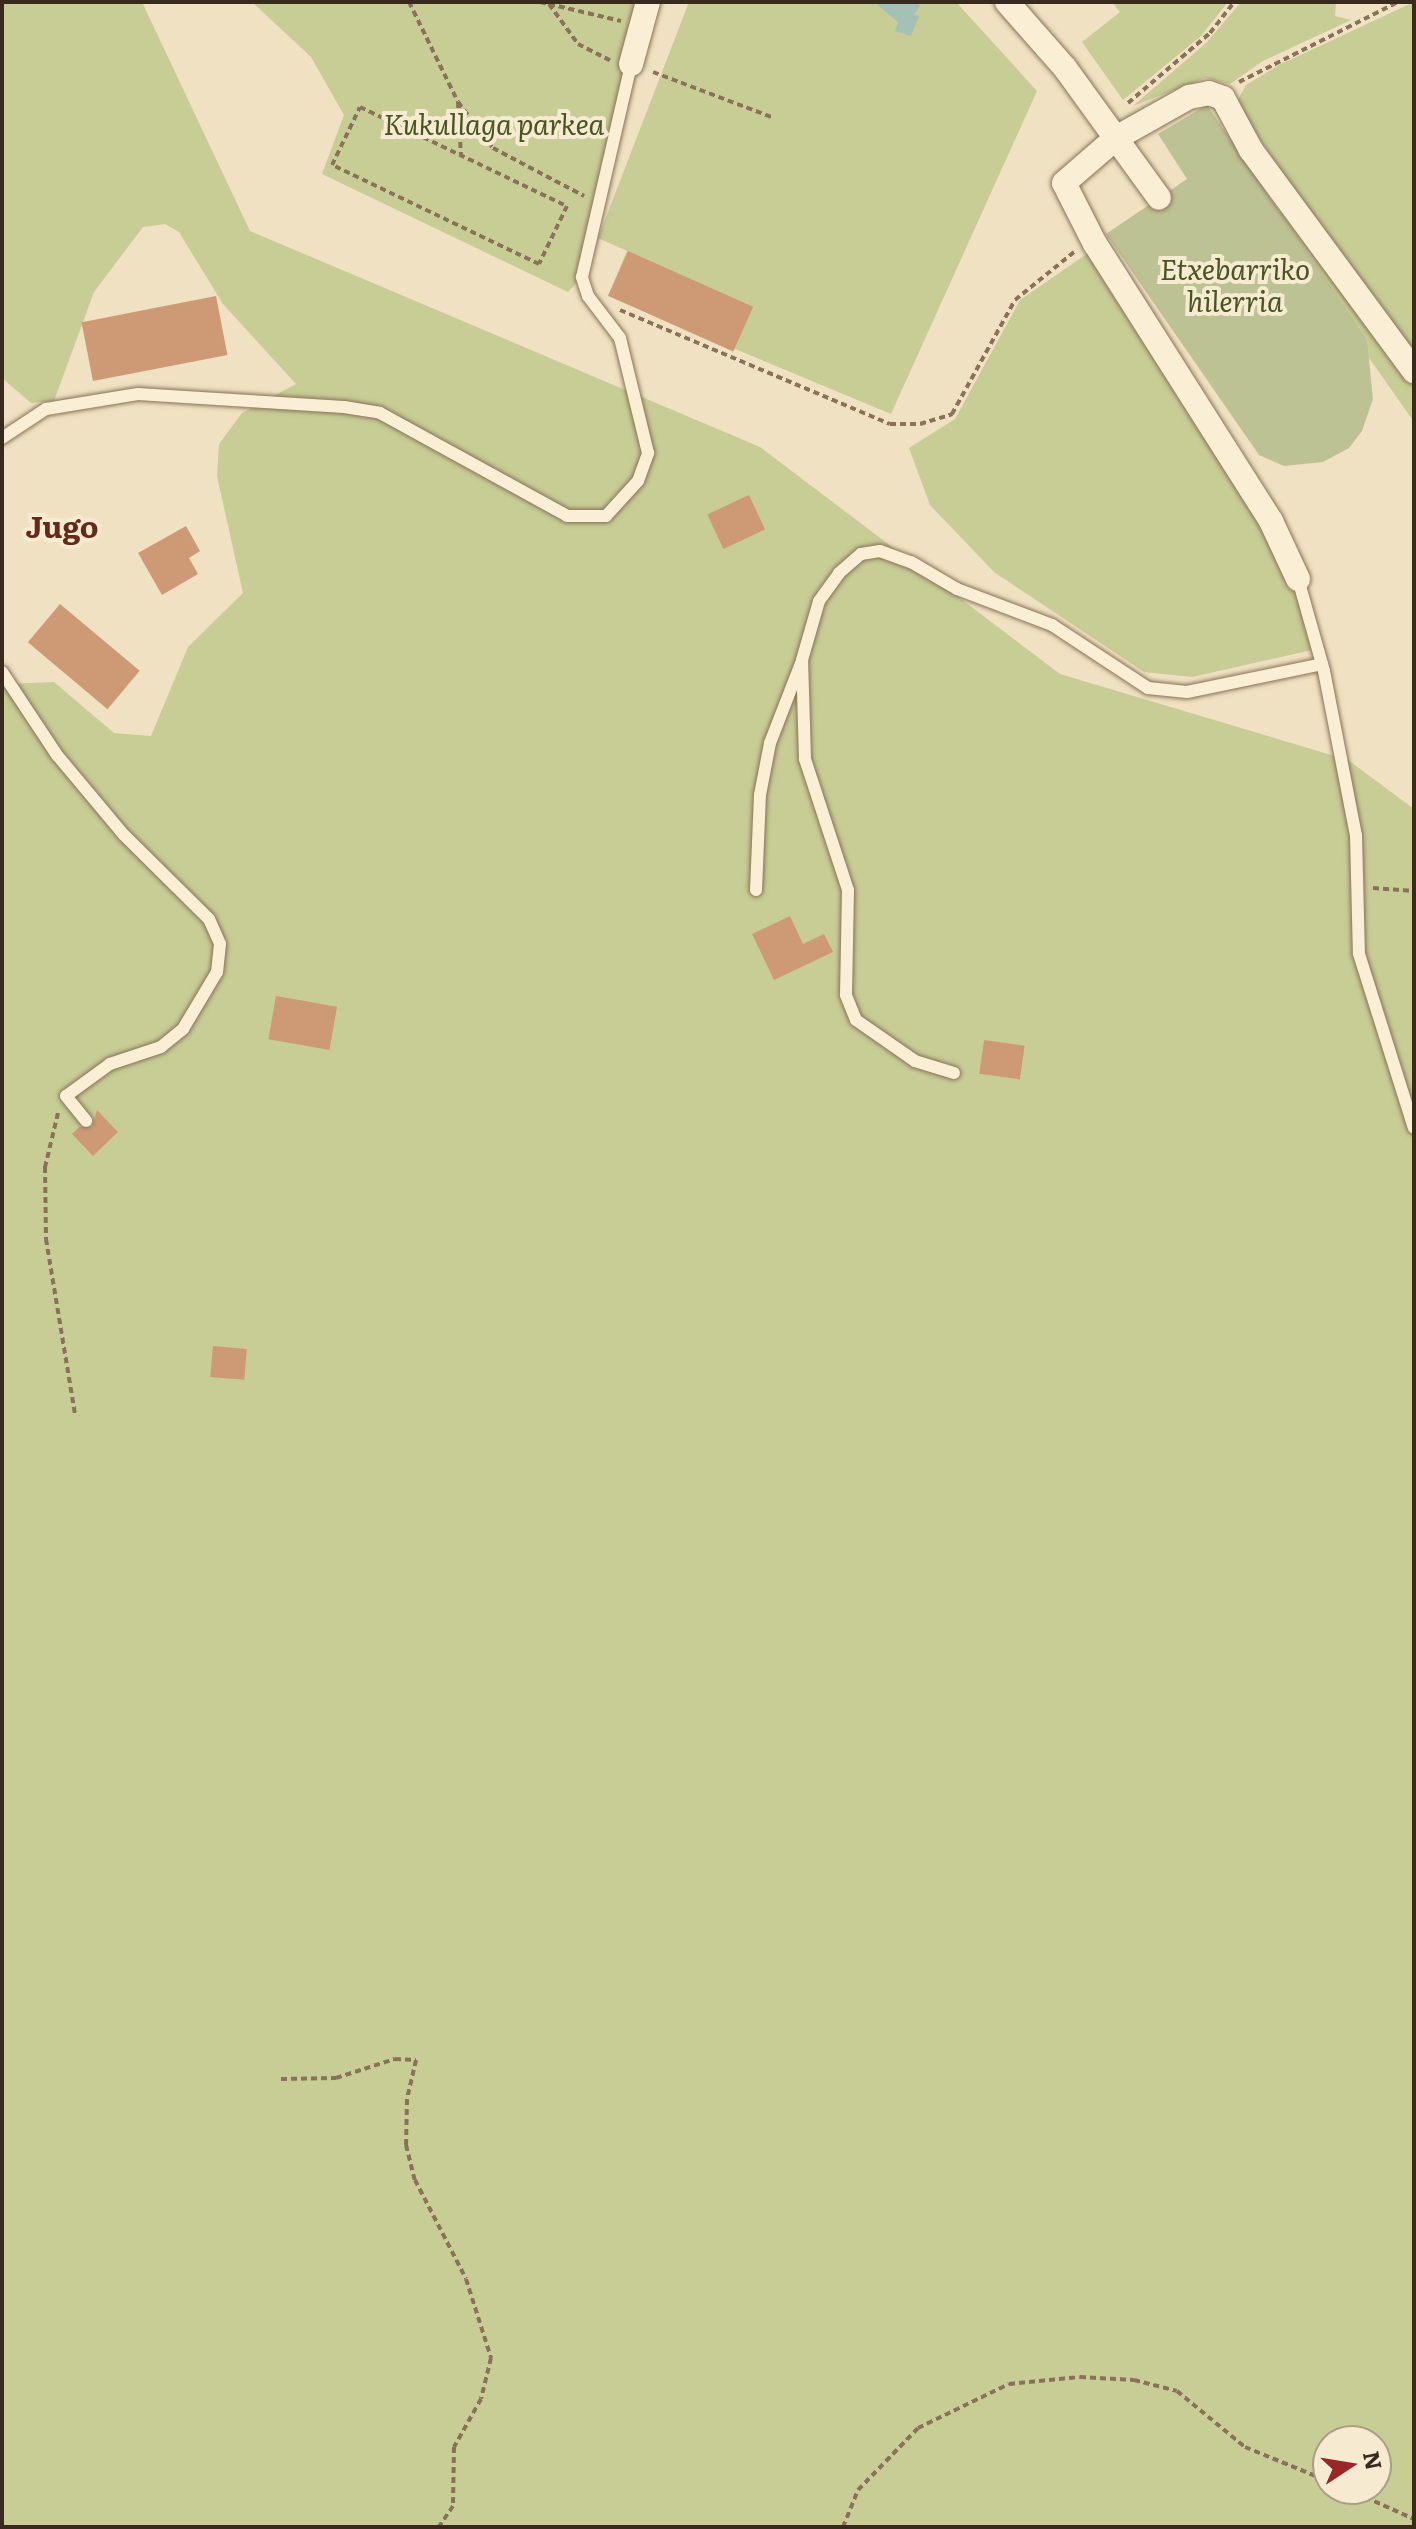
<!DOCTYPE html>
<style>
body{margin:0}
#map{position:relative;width:1416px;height:2529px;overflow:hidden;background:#efe1c1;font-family:Literata,serif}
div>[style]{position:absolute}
.green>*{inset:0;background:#c7cd95}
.cemetery>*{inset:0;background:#bdc294}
.water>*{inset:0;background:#a4c1b8}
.building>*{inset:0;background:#ce9a76;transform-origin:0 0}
.path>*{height:4px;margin-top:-2px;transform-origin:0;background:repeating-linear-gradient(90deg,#897258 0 6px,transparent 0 10px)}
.roads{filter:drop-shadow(0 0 2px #897258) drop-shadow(0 0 2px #897258)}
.service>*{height:12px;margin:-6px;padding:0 6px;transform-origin:6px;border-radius:6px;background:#faeed5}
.minor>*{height:24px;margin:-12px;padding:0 12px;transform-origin:12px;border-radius:12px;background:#faeed5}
span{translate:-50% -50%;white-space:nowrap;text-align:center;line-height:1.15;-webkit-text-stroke:8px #f6ebd1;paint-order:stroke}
.park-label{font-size:28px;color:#495523;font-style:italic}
.neighbourhood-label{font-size:30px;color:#662a1b;font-weight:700}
.frame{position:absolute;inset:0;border:4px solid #382a1d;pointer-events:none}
.north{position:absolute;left:1312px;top:2425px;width:80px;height:80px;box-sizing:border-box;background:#f6ebd1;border:2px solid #aa9e89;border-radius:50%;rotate:78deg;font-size:22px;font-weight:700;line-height:32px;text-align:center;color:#382a1d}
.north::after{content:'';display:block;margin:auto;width:28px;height:36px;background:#9a2628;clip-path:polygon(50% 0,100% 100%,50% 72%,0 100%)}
</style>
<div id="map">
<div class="green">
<div style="clip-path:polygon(evenodd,2px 2px,142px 2px,250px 231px,760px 447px,1060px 674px,1348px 760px,1414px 809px,1414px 2527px,2px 2527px,2px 677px,8px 684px,54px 682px,114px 733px,151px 736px,188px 647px,243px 593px,217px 476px,219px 444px,242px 413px,296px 384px,223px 304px,179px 232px,165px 224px,143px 227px,94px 292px,54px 401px,31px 403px,2px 378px,2px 2px,1328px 2441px,1376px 2441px,1376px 2489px,1328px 2489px,1328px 2441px)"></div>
<div style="clip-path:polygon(252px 2px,648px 2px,582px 277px,568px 292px,322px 174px,344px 115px,311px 57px)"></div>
<div style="clip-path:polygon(689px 2px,956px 2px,1037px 91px,891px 414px,608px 296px,627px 251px,598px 238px)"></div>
<div style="clip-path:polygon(1112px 2px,1228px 2px,1201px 36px,1123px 100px,1082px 42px,1120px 12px)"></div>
<div style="clip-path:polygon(1241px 2px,1336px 2px,1335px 16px,1351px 20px,1263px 61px,1230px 84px,1205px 78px,1133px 106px,1207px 42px)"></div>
<div style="clip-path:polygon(1414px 2px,1414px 422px,1275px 224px,1293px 189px,1236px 103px,1246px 85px,1279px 65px)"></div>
<div style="clip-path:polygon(1088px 253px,1274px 543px,1294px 585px,1312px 650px,1192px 677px,1144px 672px,994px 572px,930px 505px,909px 448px,955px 419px,1020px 300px)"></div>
</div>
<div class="cemetery">
<div style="clip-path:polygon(1207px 105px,1367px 340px,1373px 399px,1362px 431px,1349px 448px,1323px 462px,1284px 466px,1259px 455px,1106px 234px,1187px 179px,1158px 134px)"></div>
</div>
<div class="water">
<div style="clip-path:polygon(915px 2px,920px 6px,914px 14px,919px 16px,911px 36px,895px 31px,898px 22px,875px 3px)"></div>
</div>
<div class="building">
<div style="left:628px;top:251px;width:137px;height:49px;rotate:24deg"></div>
<div style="left:216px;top:296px;width:60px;height:137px;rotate:79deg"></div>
<div style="left:749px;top:495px;width:38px;height:46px;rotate:65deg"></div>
<div style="clip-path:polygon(186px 526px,200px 551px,189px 558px,198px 574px,162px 595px,138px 553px)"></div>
<div style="left:60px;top:604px;width:104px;height:50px;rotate:40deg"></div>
<div style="clip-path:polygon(790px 916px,803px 944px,824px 934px,833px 952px,774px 980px,752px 934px)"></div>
<div style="left:276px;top:996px;width:62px;height:44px;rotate:10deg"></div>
<div style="left:984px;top:1040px;width:41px;height:34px;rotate:8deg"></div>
<div style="clip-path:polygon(97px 1110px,118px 1132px,93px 1156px,72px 1134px,79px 1127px,92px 1127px)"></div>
<div style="left:213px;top:1346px;width:34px;height:31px;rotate:5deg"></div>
</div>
<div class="path">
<div style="left:409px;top:2px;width:111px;rotate:63.9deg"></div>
<div style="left:458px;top:102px;width:54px;rotate:86.8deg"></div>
<div style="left:540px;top:2px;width:9px;rotate:13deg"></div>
<div style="left:549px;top:4px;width:49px;rotate:54.1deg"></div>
<div style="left:578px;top:44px;width:36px;rotate:27deg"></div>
<div style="left:549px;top:4px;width:74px;rotate:13.3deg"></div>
<div style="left:653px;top:72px;width:129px;rotate:20.8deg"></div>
<div style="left:1239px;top:82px;width:178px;rotate:-26.7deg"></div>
<div style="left:458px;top:102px;width:58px;rotate:52.7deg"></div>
<div style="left:493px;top:148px;width:103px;rotate:27.8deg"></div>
<div style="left:1128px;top:103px;width:108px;rotate:-40.5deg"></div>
<div style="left:1210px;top:33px;width:39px;rotate:-52deg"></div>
<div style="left:360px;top:107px;width:229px;rotate:25.6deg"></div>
<div style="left:567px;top:206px;width:64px;rotate:115.8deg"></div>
<div style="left:539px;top:264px;width:229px;rotate:-154.4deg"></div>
<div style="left:332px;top:165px;width:64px;rotate:-64.2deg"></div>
<div style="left:620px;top:310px;width:293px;rotate:22.9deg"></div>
<div style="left:890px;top:424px;width:30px"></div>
<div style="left:920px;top:424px;width:34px;rotate:-17deg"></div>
<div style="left:952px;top:414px;width:130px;rotate:-61.1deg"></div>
<div style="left:1015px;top:300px;width:76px;rotate:-39.1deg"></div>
<div style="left:1373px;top:888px;width:41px;rotate:4.2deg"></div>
<div style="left:58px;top:1113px;width:56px;rotate:103.5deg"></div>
<div style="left:45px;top:1167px;width:72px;rotate:89.2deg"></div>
<div style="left:46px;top:1239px;width:177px;rotate:80.6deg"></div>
<div style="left:281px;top:2079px;width:55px;rotate:-1deg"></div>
<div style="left:336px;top:2078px;width:62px;rotate:-17.9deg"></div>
<div style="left:395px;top:2059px;width:21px;rotate:3deg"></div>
<div style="left:416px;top:2060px;width:40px;rotate:103deg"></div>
<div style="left:407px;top:2099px;width:46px;rotate:91.2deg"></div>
<div style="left:406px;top:2145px;width:36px;rotate:76deg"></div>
<div style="left:415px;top:2180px;width:111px;rotate:62.7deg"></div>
<div style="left:466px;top:2279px;width:83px;rotate:72.4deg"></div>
<div style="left:491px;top:2358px;width:42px;rotate:103.7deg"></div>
<div style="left:481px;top:2399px;width:55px;rotate:119.4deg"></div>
<div style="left:454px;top:2447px;width:59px;rotate:91deg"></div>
<div style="left:453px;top:2506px;width:25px;rotate:124deg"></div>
<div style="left:1347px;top:2489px;width:73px;rotate:24.1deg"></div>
<div style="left:843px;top:2527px;width:40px;rotate:-68deg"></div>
<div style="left:858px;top:2490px;width:86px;rotate:-45.9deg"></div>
<div style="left:918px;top:2428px;width:101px;rotate:-25.8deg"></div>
<div style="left:1009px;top:2384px;width:71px;rotate:-5.6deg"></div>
<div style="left:1080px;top:2377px;width:54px;rotate:3.2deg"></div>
<div style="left:1134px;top:2380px;width:44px;rotate:14.3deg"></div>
<div style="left:1177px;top:2391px;width:88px;rotate:39.5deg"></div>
<div style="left:1245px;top:2447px;width:90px;rotate:22.3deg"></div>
</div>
<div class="roads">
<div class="service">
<div style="left:2px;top:438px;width:53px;rotate:-33.4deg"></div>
<div style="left:46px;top:409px;width:93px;rotate:-9.3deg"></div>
<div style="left:138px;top:394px;width:206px;rotate:3.6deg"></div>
<div style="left:344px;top:407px;width:36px;rotate:9deg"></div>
<div style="left:380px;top:413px;width:213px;rotate:28.8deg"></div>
<div style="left:567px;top:516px;width:39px"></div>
<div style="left:606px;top:516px;width:47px;rotate:-47.6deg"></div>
<div style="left:638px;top:481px;width:30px;rotate:-70deg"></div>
<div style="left:648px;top:453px;width:118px;rotate:-103.7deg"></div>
<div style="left:620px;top:338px;width:53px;rotate:-127.3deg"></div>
<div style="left:588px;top:296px;width:20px;rotate:-108deg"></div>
<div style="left:582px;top:277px;width:219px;rotate:-77deg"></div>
<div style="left:1298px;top:579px;width:96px;rotate:74.2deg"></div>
<div style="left:1324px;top:671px;width:167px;rotate:79deg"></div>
<div style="left:1356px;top:835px;width:119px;rotate:88.6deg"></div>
<div style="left:1359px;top:954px;width:182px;rotate:72.5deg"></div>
<div style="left:2px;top:672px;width:100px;rotate:56.5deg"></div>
<div style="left:57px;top:755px;width:103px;rotate:50.1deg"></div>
<div style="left:123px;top:834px;width:121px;rotate:44.7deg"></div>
<div style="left:209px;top:919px;width:27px;rotate:66deg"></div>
<div style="left:220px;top:944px;width:28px;rotate:96deg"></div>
<div style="left:217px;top:972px;width:66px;rotate:120.8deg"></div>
<div style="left:183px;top:1029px;width:28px;rotate:141deg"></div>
<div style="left:161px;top:1047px;width:54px;rotate:161.6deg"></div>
<div style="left:110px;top:1064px;width:54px;rotate:144deg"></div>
<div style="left:66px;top:1096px;width:32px;rotate:51deg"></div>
<div style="left:756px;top:890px;width:95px;rotate:-87.6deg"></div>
<div style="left:760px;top:795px;width:53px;rotate:-79.1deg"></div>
<div style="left:770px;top:743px;width:86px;rotate:-68.8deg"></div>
<div style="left:954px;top:1073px;width:41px;rotate:-162.9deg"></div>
<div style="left:915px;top:1061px;width:72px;rotate:-145.2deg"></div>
<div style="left:856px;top:1020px;width:27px;rotate:-112deg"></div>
<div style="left:846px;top:995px;width:105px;rotate:-88.9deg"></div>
<div style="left:848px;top:890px;width:138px;rotate:-108.2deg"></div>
<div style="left:805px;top:759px;width:99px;rotate:-91.7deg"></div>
<div style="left:802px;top:660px;width:61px;rotate:-73.9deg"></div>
<div style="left:819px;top:601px;width:34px;rotate:-54deg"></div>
<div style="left:839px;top:573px;width:29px;rotate:-41deg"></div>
<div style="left:861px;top:554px;width:19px;rotate:-9deg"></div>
<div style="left:880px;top:551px;width:33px;rotate:20deg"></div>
<div style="left:911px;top:562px;width:53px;rotate:30.4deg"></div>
<div style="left:957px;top:589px;width:102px;rotate:20.8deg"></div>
<div style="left:1052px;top:625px;width:115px;rotate:33.3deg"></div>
<div style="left:1148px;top:688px;width:39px;rotate:6deg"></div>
<div style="left:1187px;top:692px;width:138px;rotate:-11.7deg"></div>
</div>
<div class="minor">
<div style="left:1007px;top:2px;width:88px;rotate:48.7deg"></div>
<div style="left:1065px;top:68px;width:160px;rotate:54.1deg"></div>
<div style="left:631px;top:64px;width:64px;rotate:-74.7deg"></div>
<div style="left:1298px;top:579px;width:64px;rotate:-115deg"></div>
<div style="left:1271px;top:521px;width:328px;rotate:-122.4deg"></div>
<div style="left:1095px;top:244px;width:68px;rotate:-116.9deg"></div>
<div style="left:1064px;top:183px;width:69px;rotate:-40.9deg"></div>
<div style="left:1116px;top:138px;width:84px;rotate:-29.3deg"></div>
<div style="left:1189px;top:97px;width:20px;rotate:-11deg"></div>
<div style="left:1209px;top:93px;width:15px;rotate:20deg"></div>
<div style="left:1223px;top:98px;width:59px;rotate:61.7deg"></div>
<div style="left:1251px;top:150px;width:275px;rotate:53.6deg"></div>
</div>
</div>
<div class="park-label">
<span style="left:494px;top:123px">Kukullaga parkea</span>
<span style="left:1235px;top:284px">Etxebarriko<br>hilerria</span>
</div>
<div class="neighbourhood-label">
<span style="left:62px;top:525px">Jugo</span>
</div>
<div class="frame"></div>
<div class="north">N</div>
</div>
